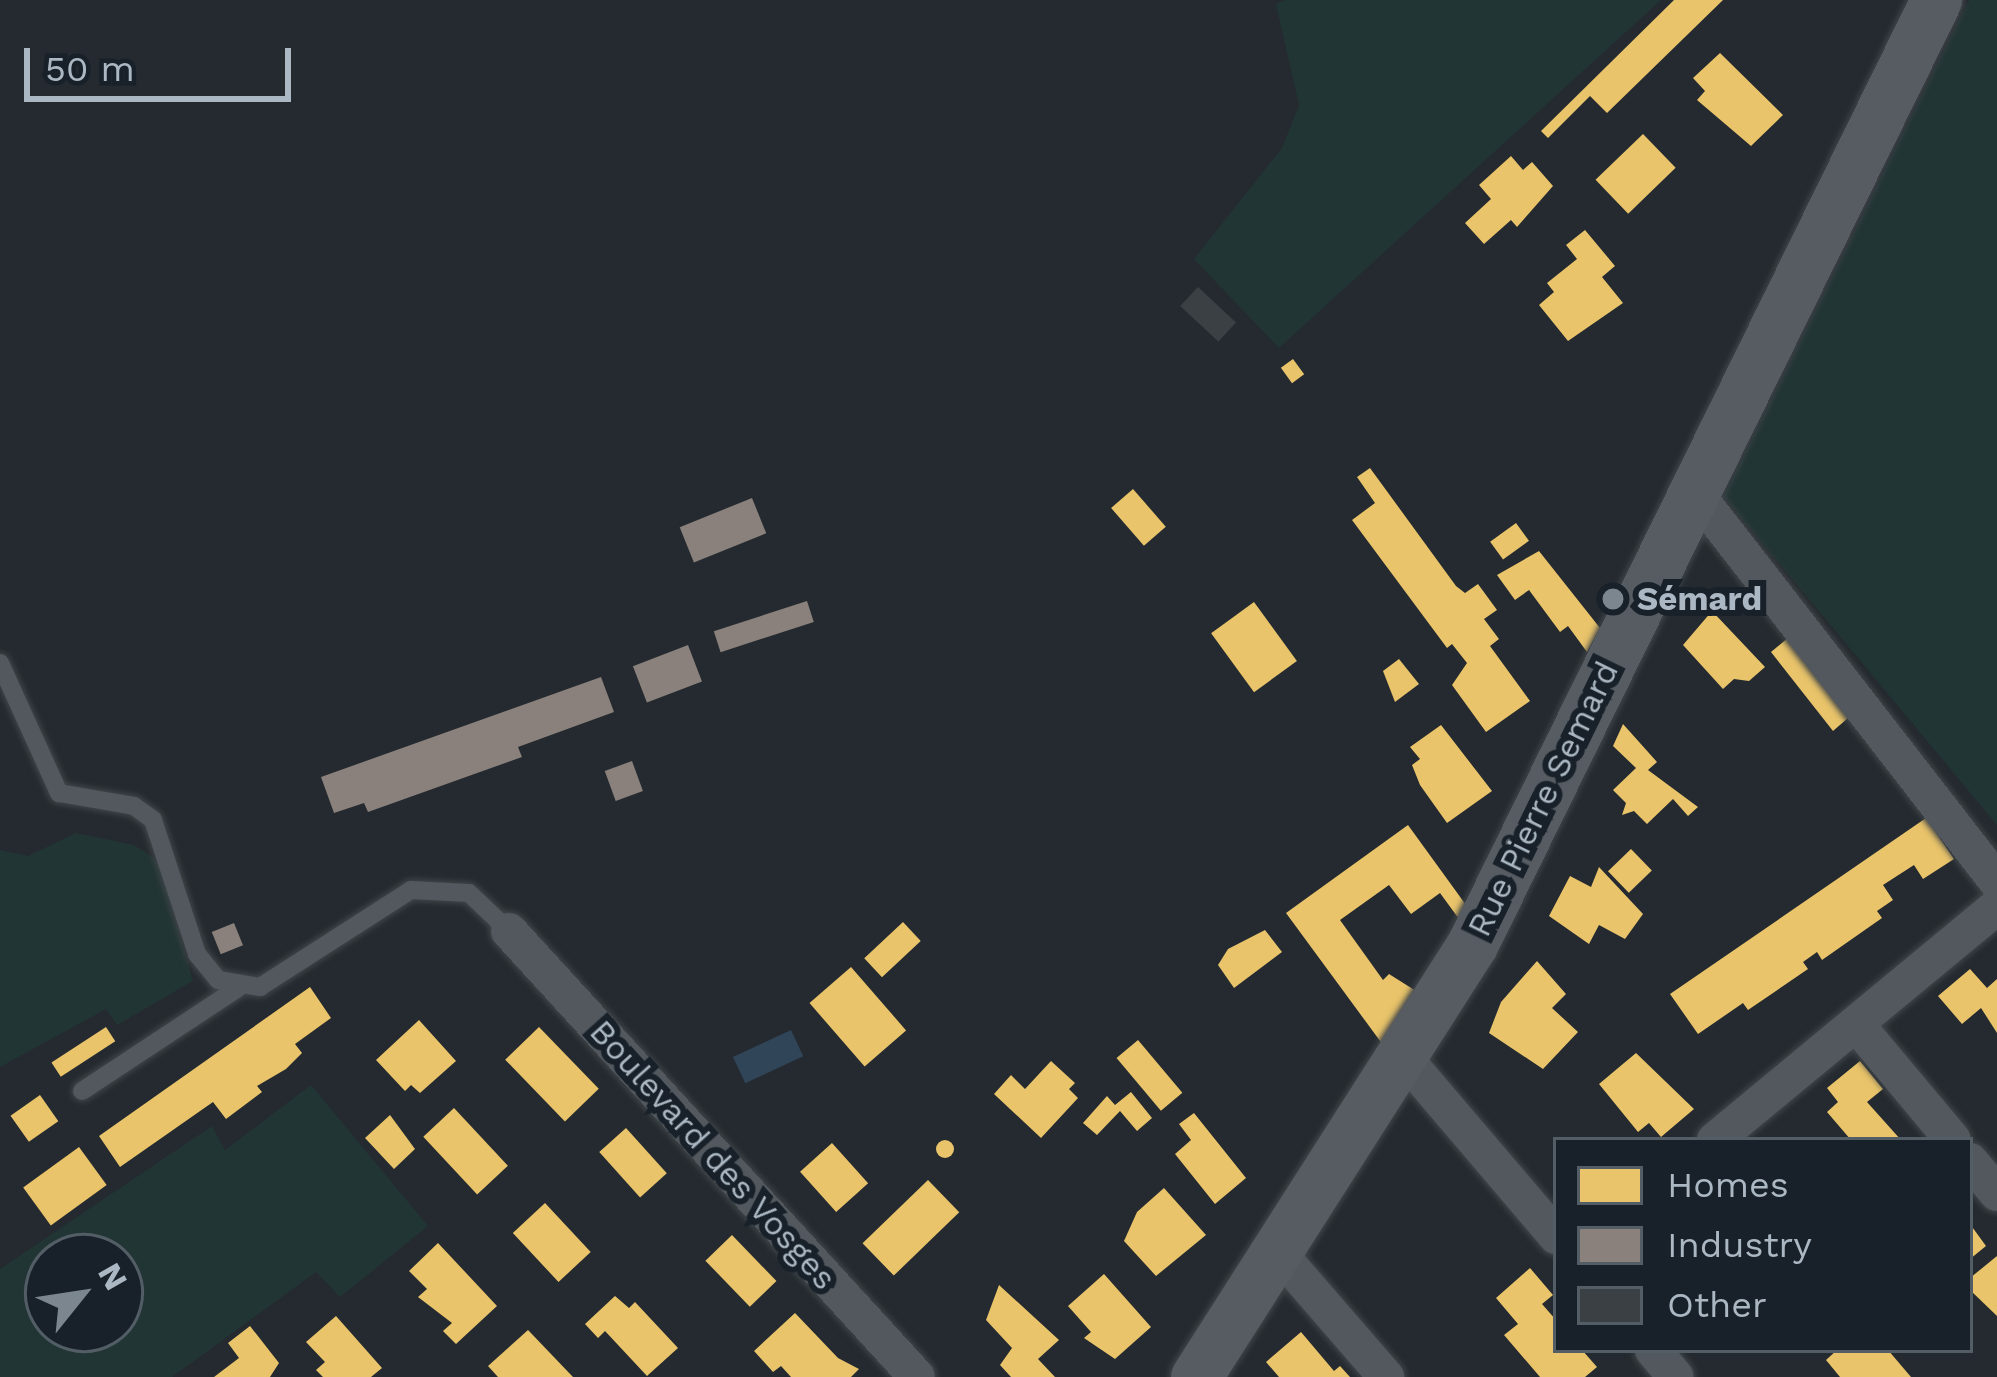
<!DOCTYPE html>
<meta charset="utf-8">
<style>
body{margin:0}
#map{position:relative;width:1997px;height:1377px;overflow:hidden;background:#242a2f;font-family:"Work Sans",sans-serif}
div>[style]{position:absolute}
.green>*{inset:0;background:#223535}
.water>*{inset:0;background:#314558;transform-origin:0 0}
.homes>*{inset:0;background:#e9c46a;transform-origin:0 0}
.round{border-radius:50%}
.industry>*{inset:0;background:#8a817c;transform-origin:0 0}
.building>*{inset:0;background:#3b4044;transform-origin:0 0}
.roads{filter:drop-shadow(0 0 3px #404549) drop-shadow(0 0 3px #404549)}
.service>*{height:18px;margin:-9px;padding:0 9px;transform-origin:9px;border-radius:9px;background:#52585e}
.minor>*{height:36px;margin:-18px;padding:0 18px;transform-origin:18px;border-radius:18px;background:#52585e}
.secondary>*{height:51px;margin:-25.5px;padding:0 25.5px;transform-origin:25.5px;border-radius:25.5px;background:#575c63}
.dots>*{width:33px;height:33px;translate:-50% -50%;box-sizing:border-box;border:6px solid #182129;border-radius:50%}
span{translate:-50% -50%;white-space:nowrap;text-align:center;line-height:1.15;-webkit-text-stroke:12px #182129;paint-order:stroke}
.poi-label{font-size:33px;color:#abb7c2;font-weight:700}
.left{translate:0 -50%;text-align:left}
.street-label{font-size:33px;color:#abb7c2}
.legend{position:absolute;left:1553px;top:1137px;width:420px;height:216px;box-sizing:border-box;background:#182129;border:3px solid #535d66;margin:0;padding:15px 21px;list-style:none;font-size:36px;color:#abb7c2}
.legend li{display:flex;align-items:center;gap:24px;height:60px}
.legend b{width:60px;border:3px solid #535d66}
.north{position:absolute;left:24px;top:1233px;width:120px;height:120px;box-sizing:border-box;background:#182129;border:3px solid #535d66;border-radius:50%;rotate:60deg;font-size:33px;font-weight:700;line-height:48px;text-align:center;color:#abb7c2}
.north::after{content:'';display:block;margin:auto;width:42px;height:54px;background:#7c868f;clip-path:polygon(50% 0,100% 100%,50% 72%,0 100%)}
.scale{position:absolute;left:24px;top:48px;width:267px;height:54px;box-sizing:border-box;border:6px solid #abb7c2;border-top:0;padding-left:15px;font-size:36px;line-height:42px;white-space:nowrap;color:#abb7c2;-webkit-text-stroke:9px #182129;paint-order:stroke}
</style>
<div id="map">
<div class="green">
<div style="clip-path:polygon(1285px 0,1661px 0,1279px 348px,1194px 259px,1282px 148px,1299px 105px,1276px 4px)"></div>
<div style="clip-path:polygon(1969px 0,1997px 0,1997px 825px,1723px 496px)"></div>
<div style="clip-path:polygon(76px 833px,134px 845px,159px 861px,193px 981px,117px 1025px,106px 1009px,0 1067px,0 850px,28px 856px)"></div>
<div style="clip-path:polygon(evenodd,311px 1085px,428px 1226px,340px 1297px,316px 1272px,172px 1377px,0 1377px,0 1269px,212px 1126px,225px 1150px,311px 1085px,48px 1257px,120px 1257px,120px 1329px,48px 1329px,48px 1257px)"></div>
</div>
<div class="water">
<div style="left:791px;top:1030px;width:29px;height:64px;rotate:65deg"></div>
</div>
<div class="homes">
<div style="clip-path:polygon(1674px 0,1723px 0,1607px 113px,1590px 96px,1548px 138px,1541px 131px)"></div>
<div style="clip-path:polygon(1720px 53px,1783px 115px,1751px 146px,1697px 100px,1705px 91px,1693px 78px)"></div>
<div style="left:1643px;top:134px;width:47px;height:66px;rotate:46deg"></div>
<div style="clip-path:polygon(1511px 156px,1523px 170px,1532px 162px,1553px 186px,1517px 227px,1511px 220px,1484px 244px,1465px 223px,1491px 199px,1479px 185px)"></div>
<div style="clip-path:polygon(1585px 230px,1615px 266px,1602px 277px,1623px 303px,1568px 341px,1539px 305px,1554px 292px,1547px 283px,1577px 259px,1566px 245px)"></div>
<div style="left:1293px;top:359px;width:19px;height:15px;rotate:54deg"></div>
<div style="clip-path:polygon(1370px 468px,1456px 586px,1465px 593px,1478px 584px,1497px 610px,1484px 619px,1499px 639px,1490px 646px,1530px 701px,1486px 732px,1452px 685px,1467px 663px,1452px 644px,1447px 648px,1352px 520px,1375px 503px,1357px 477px)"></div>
<div style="left:1133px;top:489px;width:50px;height:29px;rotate:49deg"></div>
<div style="left:1516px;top:523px;width:22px;height:32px;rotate:54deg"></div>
<div style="clip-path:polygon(1539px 551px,1600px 628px,1587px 652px,1568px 626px,1560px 632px,1529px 590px,1515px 600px,1497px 575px)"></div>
<div style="left:1254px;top:602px;width:73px;height:53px;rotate:54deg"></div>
<div style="clip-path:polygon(1712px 611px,1765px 667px,1749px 681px,1734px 679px,1723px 689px,1683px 645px)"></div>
<div style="clip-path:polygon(1789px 637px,1848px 718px,1833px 731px,1771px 652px)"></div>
<div style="clip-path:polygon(1399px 659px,1419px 684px,1395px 702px,1383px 671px)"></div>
<div style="clip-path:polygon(1623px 724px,1657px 762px,1648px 770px,1698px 807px,1688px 816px,1673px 799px,1647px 824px,1634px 811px,1622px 815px,1626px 803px,1613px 790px,1636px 768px,1613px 746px)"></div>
<div style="clip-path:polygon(1441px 725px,1492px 791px,1447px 823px,1420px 785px,1412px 765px,1420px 759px,1410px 747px)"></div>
<div style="clip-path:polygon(1926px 818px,1954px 859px,1923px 879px,1914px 865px,1883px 885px,1893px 900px,1877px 911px,1882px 918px,1822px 960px,1817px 952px,1803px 962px,1808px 969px,1748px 1010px,1743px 1003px,1698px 1034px,1670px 994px)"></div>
<div style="clip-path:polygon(1408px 825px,1466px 905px,1459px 919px,1440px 893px,1411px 914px,1389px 885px,1340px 920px,1383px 980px,1389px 974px,1416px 991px,1383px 1045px,1286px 913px)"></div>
<div style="left:1631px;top:849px;width:30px;height:32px;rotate:46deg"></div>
<div style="clip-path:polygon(1599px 867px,1643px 914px,1625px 939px,1599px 925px,1589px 944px,1549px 916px,1570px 876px,1591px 887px)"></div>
<div style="left:903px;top:922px;width:26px;height:53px;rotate:47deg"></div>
<div style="clip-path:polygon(1265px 930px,1282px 952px,1234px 988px,1218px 965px,1228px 949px)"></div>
<div style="clip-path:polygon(1537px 961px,1566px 994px,1552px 1008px,1578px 1032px,1543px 1069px,1489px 1033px,1501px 1002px)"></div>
<div style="left:851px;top:967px;width:84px;height:55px;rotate:49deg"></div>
<div style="clip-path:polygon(1970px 969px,1987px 988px,1997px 979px,1997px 1033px,1981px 1008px,1962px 1024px,1938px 996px)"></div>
<div style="clip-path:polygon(310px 987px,331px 1018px,295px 1044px,302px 1053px,286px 1069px,257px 1086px,262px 1092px,226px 1119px,213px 1102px,120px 1167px,99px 1136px)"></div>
<div style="clip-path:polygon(419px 1020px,456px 1061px,420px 1093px,411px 1085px,405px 1091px,376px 1060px)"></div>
<div style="left:106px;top:1027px;width:17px;height:65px;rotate:57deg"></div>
<div style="left:539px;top:1027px;width:86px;height:47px;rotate:46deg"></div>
<div style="left:1138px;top:1040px;width:69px;height:28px;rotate:50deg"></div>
<div style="clip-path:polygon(1636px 1053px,1694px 1109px,1661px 1137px,1649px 1123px,1638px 1132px,1599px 1084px)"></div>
<div style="clip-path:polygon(1051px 1061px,1075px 1083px,1069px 1089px,1078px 1098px,1041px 1138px,994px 1094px,1011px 1075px,1025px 1089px)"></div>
<div style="clip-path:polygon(1860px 1061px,1883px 1089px,1867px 1102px,1901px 1140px,1851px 1140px,1827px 1112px,1838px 1102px,1827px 1088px)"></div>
<div style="clip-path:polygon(1131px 1092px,1152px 1118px,1137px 1131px,1120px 1111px,1097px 1135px,1083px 1123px,1107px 1096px,1115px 1105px)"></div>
<div style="left:40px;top:1095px;width:32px;height:36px;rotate:55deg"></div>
<div style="left:454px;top:1108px;width:79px;height:42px;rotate:47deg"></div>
<div style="clip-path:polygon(1194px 1113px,1246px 1178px,1215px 1204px,1175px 1154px,1191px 1140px,1179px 1124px)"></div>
<div style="clip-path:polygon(390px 1115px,415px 1149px,394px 1169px,365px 1138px)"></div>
<div style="left:626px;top:1128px;width:61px;height:36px;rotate:48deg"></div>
<div class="round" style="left:936px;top:1140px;width:18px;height:18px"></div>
<div style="left:832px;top:1143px;width:54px;height:43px;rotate:48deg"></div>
<div style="left:79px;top:1147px;width:47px;height:69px;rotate:54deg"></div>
<div style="left:928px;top:1180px;width:45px;height:91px;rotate:46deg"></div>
<div style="clip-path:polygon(1164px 1188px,1206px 1235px,1156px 1276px,1124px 1241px,1137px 1212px)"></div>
<div style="left:545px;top:1203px;width:67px;height:44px;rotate:47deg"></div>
<div style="clip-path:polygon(1970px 1224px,1986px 1246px,1970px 1259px)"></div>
<div style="left:732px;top:1235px;width:64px;height:37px;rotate:46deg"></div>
<div style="clip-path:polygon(438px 1243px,497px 1306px,456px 1344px,443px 1331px,452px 1323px,418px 1297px,427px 1289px,409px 1271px)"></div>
<div style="clip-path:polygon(1997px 1256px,1997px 1316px,1970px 1290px,1970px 1278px)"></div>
<div style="clip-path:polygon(1530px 1268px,1553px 1295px,1542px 1304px,1556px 1320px,1556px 1350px,1582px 1350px,1597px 1367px,1585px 1377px,1540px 1377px,1504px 1335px,1518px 1324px,1496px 1298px)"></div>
<div style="clip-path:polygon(1104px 1274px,1151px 1327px,1115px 1359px,1084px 1338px,1091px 1332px,1068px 1306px)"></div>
<div style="clip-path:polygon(999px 1285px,1059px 1340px,1038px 1359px,1055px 1377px,1011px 1377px,1000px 1365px,1012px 1348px,986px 1320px)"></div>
<div style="clip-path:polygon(615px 1296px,629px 1308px,635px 1302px,678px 1348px,647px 1376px,605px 1331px,598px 1338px,585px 1324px)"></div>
<div style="clip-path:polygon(795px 1313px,838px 1358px,859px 1369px,851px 1377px,791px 1377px,781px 1366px,773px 1372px,754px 1351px)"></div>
<div style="clip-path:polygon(336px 1316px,382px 1368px,371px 1377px,323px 1377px,316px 1370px,325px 1362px,306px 1342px)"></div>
<div style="clip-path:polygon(250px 1326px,279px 1363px,270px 1377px,214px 1377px,239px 1358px,228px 1343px)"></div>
<div style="clip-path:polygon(528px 1330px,573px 1377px,498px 1377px,488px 1366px)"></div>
<div style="clip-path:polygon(1301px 1332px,1334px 1371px,1340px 1366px,1350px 1377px,1279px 1377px,1266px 1362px)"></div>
<div style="clip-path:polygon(1837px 1350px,1888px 1350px,1911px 1377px,1840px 1377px,1826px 1360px)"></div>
</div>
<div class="industry">
<div style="left:752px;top:498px;width:38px;height:78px;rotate:68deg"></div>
<div style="left:807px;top:601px;width:22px;height:98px;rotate:72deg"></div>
<div style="left:688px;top:645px;width:39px;height:59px;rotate:69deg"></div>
<div style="clip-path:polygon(601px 677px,614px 712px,518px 747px,522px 757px,368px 812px,364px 803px,334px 813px,321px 777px)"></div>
<div style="left:632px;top:761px;width:32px;height:29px;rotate:70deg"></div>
<div style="left:234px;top:923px;width:24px;height:24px;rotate:68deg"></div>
</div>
<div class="building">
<div style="left:1198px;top:287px;width:52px;height:26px;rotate:43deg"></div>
</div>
<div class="roads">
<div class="service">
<div style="left:0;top:663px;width:143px;rotate:65.6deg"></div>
<div style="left:59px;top:793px;width:76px;rotate:9.8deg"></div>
<div style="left:134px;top:806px;width:24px;rotate:36deg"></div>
<div style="left:153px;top:820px;width:141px;rotate:71.8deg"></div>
<div style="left:197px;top:954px;width:33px;rotate:51deg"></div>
<div style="left:218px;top:980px;width:43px;rotate:9.5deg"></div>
<div style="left:260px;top:987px;width:179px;rotate:-32.7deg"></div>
<div style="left:411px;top:890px;width:58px;rotate:3deg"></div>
<div style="left:469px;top:893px;width:55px;rotate:43.5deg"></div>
<div style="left:82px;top:1091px;width:187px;rotate:-33.4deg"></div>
</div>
<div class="minor">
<div style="left:1694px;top:491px;width:495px;rotate:52.2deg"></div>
<div style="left:509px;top:931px;width:604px;rotate:47.55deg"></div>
<div style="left:1856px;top:1024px;width:151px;rotate:50.1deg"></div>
<div style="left:1402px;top:1055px;width:238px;rotate:49.6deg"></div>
<div style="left:1715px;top:1140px;width:366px;rotate:-39.6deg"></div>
<div style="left:1970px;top:1161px;width:42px;rotate:49.8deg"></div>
<div style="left:1277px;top:1251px;width:167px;rotate:49.1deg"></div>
<div style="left:1653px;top:1350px;width:35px;rotate:50deg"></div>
</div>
<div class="secondary">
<div style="left:1196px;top:1377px;width:515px;rotate:-57.45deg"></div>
<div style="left:1473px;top:943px;width:1051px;rotate:-63.85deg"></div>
</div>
</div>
<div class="dots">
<div style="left:1613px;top:599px;background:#7c868f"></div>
</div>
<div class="poi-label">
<span class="left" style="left:1637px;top:599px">Sémard</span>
</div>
<div class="street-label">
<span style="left:1543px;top:799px;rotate:-64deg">Rue Pierre Semard</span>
<span style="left:713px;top:1155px;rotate:48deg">Boulevard des Vosges</span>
</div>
<ul class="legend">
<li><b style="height:33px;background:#e9c46a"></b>Homes</li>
<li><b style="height:33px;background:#8a817c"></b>Industry</li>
<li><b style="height:33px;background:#3b4044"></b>Other</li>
</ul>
<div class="north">N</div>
<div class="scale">50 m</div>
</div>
